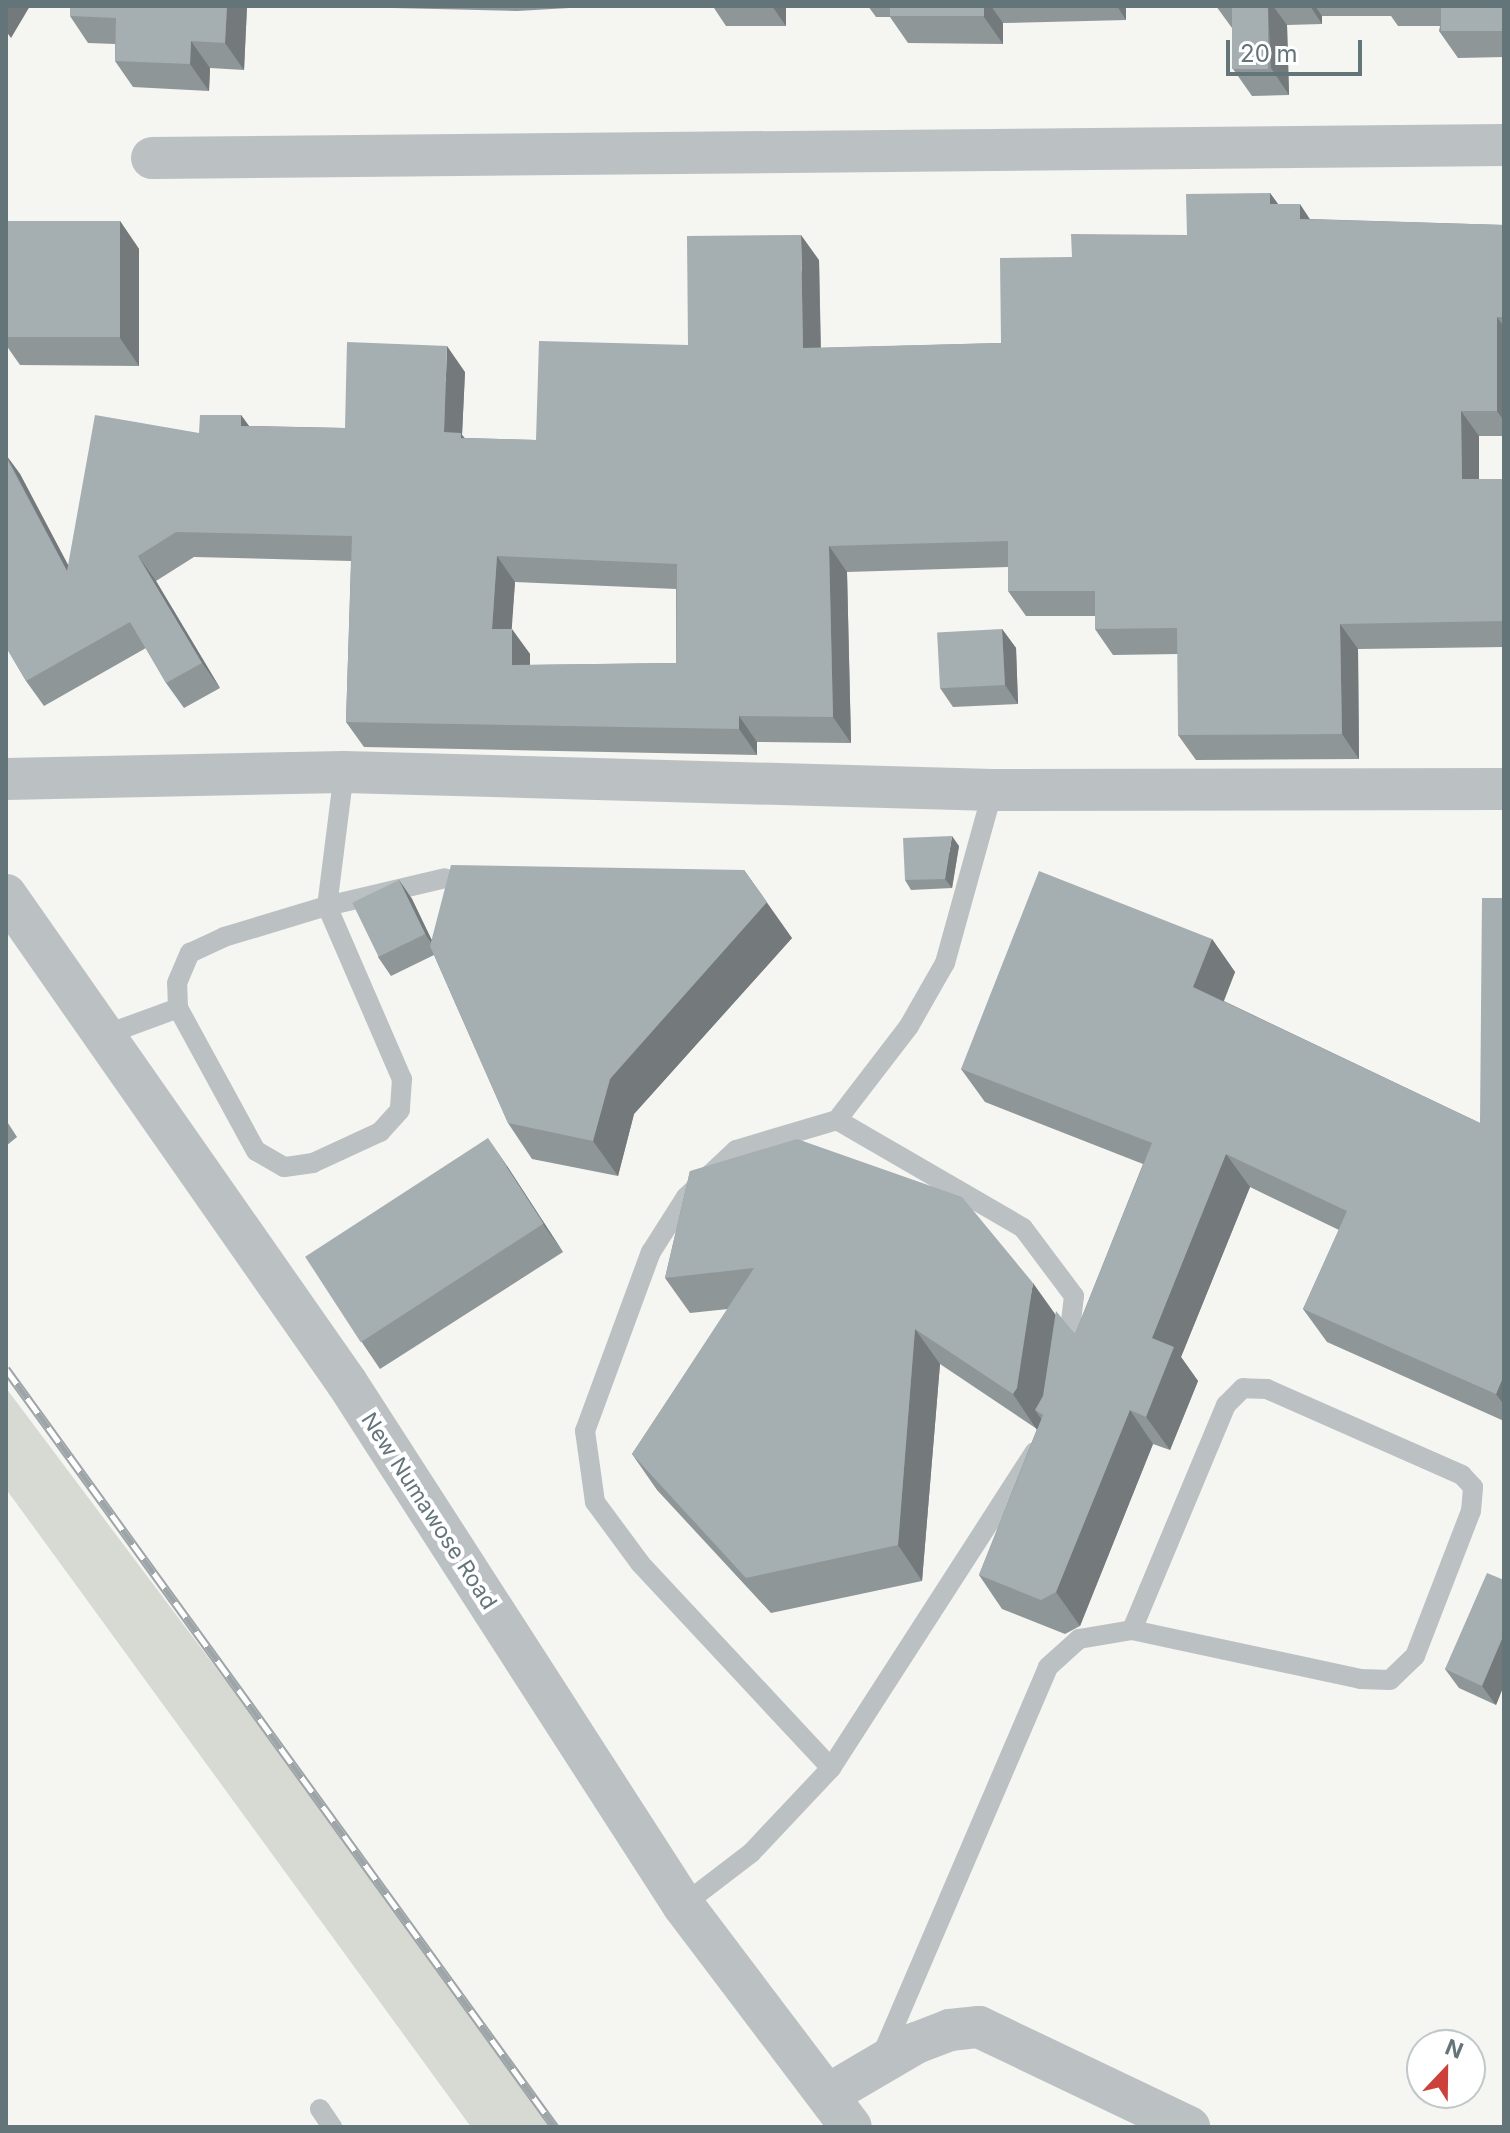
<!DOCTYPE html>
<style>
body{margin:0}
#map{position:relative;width:1510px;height:2133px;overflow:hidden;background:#f5f5f2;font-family:Inter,sans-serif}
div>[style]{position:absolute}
.green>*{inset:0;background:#d6dad2}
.service>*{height:20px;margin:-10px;padding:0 10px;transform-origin:10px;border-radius:10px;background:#bbc0c2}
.minor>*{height:42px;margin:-21px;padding:0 21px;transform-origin:21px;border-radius:21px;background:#bbc0c2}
.rail>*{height:9px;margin-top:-4.5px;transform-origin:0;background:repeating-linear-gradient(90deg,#fff 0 18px,#9da5a8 0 36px);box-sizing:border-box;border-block:2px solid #9da5a8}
.wall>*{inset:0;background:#8e9698}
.shaded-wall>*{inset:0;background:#747a7c}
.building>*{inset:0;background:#a5aeb1;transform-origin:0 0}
span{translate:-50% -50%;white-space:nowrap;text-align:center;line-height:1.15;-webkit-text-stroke:8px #fff;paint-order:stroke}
.street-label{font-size:22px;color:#64757a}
.frame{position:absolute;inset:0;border:8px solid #64757a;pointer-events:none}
.north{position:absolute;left:1406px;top:2029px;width:80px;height:80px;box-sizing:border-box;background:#fff;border:2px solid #c1c8ca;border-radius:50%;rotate:22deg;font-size:22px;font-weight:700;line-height:32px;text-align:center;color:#64757a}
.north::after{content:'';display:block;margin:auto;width:28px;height:36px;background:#cd413b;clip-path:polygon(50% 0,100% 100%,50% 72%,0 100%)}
.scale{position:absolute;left:1226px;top:40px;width:136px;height:36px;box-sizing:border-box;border:4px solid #64757a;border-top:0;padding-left:10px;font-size:24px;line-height:28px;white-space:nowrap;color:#64757a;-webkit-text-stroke:6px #fff;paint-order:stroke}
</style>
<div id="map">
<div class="green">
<div style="clip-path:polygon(6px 1388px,519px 2072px,558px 2127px,471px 2127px,6px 1489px)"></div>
</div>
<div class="service">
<div style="left:344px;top:772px;width:135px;rotate:97.2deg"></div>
<div style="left:327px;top:906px;width:189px;rotate:66.6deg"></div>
<div style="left:402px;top:1079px;width:31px;rotate:94deg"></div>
<div style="left:400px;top:1110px;width:30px;rotate:132deg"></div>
<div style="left:380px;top:1132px;width:74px;rotate:155.2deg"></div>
<div style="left:313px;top:1163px;width:29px;rotate:172deg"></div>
<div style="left:284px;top:1167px;width:32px;rotate:-150deg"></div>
<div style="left:256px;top:1151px;width:163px;rotate:-118.6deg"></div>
<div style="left:178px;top:1008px;width:25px;rotate:-92deg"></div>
<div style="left:177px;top:983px;width:33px;rotate:-67deg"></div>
<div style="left:190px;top:953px;width:38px;rotate:-25deg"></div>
<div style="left:224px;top:937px;width:108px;rotate:-16.8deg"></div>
<div style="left:327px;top:906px;width:121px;rotate:-13.3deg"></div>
<div style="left:102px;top:1036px;width:81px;rotate:-20.2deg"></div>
<div style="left:837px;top:1120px;width:215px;rotate:30.1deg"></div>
<div style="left:1023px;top:1228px;width:85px;rotate:53.1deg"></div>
<div style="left:1074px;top:1296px;width:59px;rotate:96.8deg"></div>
<div style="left:831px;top:1768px;width:376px;rotate:-57.2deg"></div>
<div style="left:683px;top:1905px;width:86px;rotate:-37.4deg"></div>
<div style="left:751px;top:1853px;width:117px;rotate:-46.7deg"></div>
<div style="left:831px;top:1768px;width:280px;rotate:-133deg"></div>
<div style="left:640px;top:1563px;width:76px;rotate:-126.4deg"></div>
<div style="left:595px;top:1502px;width:72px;rotate:-98deg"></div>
<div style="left:585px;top:1431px;width:191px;rotate:-69.8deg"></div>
<div style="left:651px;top:1252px;width:65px;rotate:-57.5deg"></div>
<div style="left:686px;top:1197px;width:69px;rotate:-43.2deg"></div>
<div style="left:736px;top:1150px;width:105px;rotate:-16.5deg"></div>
<div style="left:837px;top:1120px;width:118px;rotate:-52.5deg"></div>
<div style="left:909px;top:1026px;width:73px;rotate:-60.3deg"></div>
<div style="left:945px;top:963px;width:180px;rotate:-74.5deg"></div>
<div style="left:881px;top:2057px;width:424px;rotate:-66.8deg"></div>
<div style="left:1048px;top:1667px;width:42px;rotate:-42.1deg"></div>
<div style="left:1079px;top:1639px;width:54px;rotate:-9.6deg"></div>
<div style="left:1132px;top:1630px;width:233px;rotate:12.1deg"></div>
<div style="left:1360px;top:1679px;width:30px;rotate:2deg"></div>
<div style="left:1390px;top:1680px;width:35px;rotate:-44deg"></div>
<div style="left:1415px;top:1656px;width:155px;rotate:-68.9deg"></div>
<div style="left:1471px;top:1511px;width:24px;rotate:-85deg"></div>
<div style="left:1473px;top:1487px;width:16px;rotate:-133deg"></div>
<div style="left:1462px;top:1475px;width:213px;rotate:-156.2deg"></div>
<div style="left:1267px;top:1389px;width:24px;rotate:-178deg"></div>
<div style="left:1243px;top:1388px;width:24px;rotate:135deg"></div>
<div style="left:1226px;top:1405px;width:244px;rotate:112.7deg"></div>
<div style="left:320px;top:2109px;width:22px;rotate:56deg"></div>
</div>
<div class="minor">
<div style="left:152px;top:158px;width:1352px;rotate:-0.55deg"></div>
<div style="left:6px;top:779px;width:338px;rotate:-1.2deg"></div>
<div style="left:344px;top:772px;width:649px;rotate:1.59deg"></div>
<div style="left:993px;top:790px;width:511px;rotate:-0.11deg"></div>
<div style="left:6px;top:895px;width:595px;rotate:55.06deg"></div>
<div style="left:347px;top:1383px;width:621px;rotate:57.23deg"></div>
<div style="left:683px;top:1905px;width:278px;rotate:52.9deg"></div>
<div style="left:829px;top:2094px;width:101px;rotate:-30.4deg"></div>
<div style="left:916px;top:2043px;width:36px;rotate:-21deg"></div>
<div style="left:950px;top:2030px;width:29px;rotate:-6deg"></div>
<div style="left:979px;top:2027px;width:233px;rotate:25.5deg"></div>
</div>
<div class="rail">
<div style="left:6px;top:1369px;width:936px;rotate:54.09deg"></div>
</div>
<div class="wall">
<div style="clip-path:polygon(247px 6px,244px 70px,210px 68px,209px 91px,133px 87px,115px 61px,115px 44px,88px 43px,70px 16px)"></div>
<div style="clip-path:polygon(350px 6px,604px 6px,517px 11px,351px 7px)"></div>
<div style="clip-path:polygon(696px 6px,786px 6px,786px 26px,726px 26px,714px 8px,698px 8px)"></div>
<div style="clip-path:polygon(868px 6px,1126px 6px,1126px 20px,1003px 23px,1003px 44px,908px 43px,890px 17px,876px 17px)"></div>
<div style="clip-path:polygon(1216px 6px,1504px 6px,1504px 57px,1458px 58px,1439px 31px,1440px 26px,1398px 26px,1391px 16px,1322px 16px,1322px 24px,1287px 25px,1289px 95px,1252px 96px,1233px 69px,1232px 28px)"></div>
<div style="clip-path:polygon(evenodd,1270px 193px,1278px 204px,1310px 219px,1504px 225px,1504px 436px,1479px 436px,1479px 479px,1504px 479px,1504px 647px,1358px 649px,1359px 759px,1196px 760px,1178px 735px,1178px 654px,1113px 655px,1095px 629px,1095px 616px,1026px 616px,1008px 591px,1008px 567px,847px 572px,851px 743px,757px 742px,757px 755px,364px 747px,346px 722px,351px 561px,194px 557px,156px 581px,220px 688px,184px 708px,166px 683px,146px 648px,44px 706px,26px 681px,6px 647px,6px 455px,20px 474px,68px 565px,199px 433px,241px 415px,249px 426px,345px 428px,465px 372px,462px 435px,465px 438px,536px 440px,688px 345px,819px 260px,821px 348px,1001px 343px,1072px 257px,1187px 235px,1270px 193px,515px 582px,676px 589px,676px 663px,530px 665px,530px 654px,511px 629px,515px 582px)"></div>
<div style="clip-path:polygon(6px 221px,120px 221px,139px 249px,139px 366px,20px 365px,6px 345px)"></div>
<div style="clip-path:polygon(1002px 629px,1016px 648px,1018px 704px,953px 707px,940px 688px)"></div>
<div style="clip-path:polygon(959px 846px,952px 888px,911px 890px,905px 880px)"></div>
<div style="clip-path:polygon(399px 880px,412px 899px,431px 939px,792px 938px,634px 1114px,618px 1176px,532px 1159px,508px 1123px,434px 955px,391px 976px,378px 957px)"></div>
<div style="clip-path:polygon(1504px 898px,1504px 1421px,1327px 1342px,1303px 1309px,1339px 1230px,1250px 1187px,1181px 1357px,1198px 1381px,1170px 1450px,1153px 1444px,1080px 1626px,1065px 1634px,1002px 1609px,979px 1575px,1037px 1429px,940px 1364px,922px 1581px,771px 1613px,657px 1490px,632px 1454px,728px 1309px,690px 1313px,665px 1278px,690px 1171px,1056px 1315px,1075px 1334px,1143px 1164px,985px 1102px,961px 1069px,1212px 939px,1235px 972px,1224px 1001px,1480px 1123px)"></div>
<div style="clip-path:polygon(6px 1120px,17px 1137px,6px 1146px)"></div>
<div style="clip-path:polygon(507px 1166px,563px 1252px,380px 1369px,361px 1341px)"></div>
<div style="clip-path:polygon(1504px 1580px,1504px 1685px,1496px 1705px,1459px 1688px,1445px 1669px)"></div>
</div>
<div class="shaded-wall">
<div style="clip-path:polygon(6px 6px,30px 6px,11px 38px,6px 31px)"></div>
<div style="clip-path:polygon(227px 6px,247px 6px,244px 70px,225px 43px)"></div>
<div style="clip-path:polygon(772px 6px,786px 6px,786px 26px)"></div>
<div style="clip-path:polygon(984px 6px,991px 6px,1003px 23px,1003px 44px,984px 17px)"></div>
<div style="clip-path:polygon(1117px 6px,1126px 6px,1126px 20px)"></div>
<div style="clip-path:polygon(1268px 6px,1273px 6px,1287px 25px,1289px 95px,1271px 68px)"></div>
<div style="clip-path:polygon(1310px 6px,1315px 6px,1322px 16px,1322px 24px)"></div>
<div style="clip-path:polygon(191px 41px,210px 68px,209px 91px,190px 64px)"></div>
<div style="clip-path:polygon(1270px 193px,1288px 218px,1270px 204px)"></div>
<div style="clip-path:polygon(1300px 204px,1317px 230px,1300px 219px)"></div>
<div style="clip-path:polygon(120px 221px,139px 249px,139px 366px,120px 338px)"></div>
<div style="clip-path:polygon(801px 235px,819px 260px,821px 374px,803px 348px)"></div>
<div style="clip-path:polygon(1497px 317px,1504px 327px,1504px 421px,1497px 411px)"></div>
<div style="clip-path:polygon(447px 346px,465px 372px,462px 435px,479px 458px,444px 432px)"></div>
<div style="clip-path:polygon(1461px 411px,1479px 436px,1479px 504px,1462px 479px)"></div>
<div style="clip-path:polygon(241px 415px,259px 440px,241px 426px)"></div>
<div style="clip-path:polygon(6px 455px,20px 474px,85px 597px,67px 571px)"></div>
<div style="clip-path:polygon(829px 546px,847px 572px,851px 743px,833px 717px)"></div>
<div style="clip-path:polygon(138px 556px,156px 581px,220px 688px,202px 663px)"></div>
<div style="clip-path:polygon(497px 556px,515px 582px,510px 654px,492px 629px)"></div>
<div style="clip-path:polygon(1340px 624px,1358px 649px,1359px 759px,1342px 734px)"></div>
<div style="clip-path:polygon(512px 629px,530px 654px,530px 690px,512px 665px)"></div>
<div style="clip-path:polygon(1002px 629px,1016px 648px,1018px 704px,1005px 685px)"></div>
<div style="clip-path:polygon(739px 716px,757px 742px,757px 755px,739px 729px)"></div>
<div style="clip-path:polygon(952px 836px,959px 846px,952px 888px,945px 879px)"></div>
<div style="clip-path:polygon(744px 870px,792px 938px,634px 1114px,618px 1176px,593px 1141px,610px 1079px)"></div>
<div style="clip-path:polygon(399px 880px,412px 899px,438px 953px,425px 934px)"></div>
<div style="clip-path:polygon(1212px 939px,1235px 972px,1216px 1020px,1193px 987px)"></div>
<div style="clip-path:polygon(488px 1138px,507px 1166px,563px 1252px,543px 1224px)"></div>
<div style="clip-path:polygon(1226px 1154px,1250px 1187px,1181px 1357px,1198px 1381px,1170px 1450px,1146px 1417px,1152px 1338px)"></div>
<div style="clip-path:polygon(1033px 1283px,1058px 1318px,1043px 1415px,1035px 1410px,1042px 1420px,1037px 1430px,1013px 1394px)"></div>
<div style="clip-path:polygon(915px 1329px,940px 1364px,922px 1581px,898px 1545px)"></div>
<div style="clip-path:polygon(1504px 1375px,1504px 1405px,1496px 1394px)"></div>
<div style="clip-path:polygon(1130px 1410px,1153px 1444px,1080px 1626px,1056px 1592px)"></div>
<div style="clip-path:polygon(1504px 1634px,1504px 1685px,1496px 1705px,1482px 1686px)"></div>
</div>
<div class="building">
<div style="clip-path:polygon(70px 6px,227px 6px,225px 43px,191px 41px,190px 64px,115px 61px,116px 18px,70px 16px)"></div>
<div style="left:890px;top:6px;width:94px;height:10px"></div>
<div style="left:1232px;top:6px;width:36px;height:63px"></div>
<div style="left:1441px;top:6px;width:63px;height:25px"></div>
<div style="clip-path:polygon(evenodd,1270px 193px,1270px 204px,1300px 204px,1300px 219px,1504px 225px,1504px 317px,1497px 317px,1497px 411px,1461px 411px,1462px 479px,1504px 479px,1504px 621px,1340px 624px,1342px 734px,1178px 735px,1177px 628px,1095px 629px,1095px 591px,1008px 591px,1008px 541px,829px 546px,833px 717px,739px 716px,739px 729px,346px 722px,352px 536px,176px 532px,138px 556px,202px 663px,166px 683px,130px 622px,26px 681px,6px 647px,6px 457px,67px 571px,95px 415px,199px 433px,200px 415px,241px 415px,241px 426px,345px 428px,347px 342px,447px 346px,444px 432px,461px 433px,461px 438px,536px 440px,539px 341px,688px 345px,687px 236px,801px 235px,803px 348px,1001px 343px,1000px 258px,1072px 257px,1071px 234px,1187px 235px,1186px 194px,1270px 193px,497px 556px,677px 564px,676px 663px,512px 665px,512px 629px,492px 629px,497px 556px)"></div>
<div style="left:6px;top:221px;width:114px;height:116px"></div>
<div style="left:1002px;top:629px;width:56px;height:65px;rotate:87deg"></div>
<div style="clip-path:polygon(952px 836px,945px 879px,905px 880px,903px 838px)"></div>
<div style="clip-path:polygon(451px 865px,744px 870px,767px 902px,610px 1079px,593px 1141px,508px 1123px,430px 946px)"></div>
<div style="clip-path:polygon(1039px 871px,1212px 939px,1193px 987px,1480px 1123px,1482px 898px,1504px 898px,1504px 1375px,1496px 1394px,1303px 1309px,1347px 1211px,1226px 1154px,1152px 1338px,1174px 1347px,1146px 1417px,1130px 1410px,1056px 1592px,1041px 1600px,979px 1575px,1043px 1415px,1035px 1410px,1043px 1396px,1056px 1311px,1075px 1334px,1152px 1143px,961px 1069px)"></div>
<div style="left:399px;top:880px;width:60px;height:52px;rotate:64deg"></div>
<div style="left:488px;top:1138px;width:102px;height:218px;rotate:57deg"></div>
<div style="clip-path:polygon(797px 1139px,962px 1197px,1033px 1283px,1017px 1388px,1013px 1394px,915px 1329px,898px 1545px,746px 1578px,632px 1454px,754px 1268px,665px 1278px,690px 1171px)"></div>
<div style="clip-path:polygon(1487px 1573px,1504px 1580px,1504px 1634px,1482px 1686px,1445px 1669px)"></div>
</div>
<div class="street-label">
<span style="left:429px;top:1511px;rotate:57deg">New Numawose Road</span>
</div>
<div class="frame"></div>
<div class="north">N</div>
<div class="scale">20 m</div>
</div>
